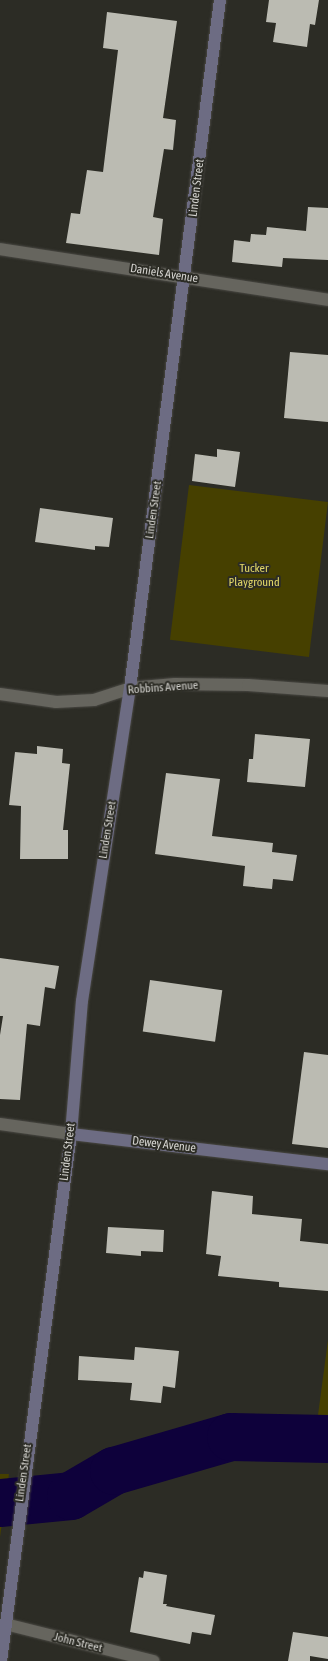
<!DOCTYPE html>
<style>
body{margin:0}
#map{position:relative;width:328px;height:1661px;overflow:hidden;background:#2c2c25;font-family:"Asap Condensed",sans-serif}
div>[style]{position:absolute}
.green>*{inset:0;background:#464000;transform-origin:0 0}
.river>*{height:48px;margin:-24px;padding:0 24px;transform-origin:24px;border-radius:24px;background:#0e013b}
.building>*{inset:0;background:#bbbbb2;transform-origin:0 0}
.roads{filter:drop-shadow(0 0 1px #4a4944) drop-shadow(0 0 1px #4a4944)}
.street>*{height:12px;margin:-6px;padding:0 6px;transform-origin:6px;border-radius:6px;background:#66655e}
.secondary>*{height:12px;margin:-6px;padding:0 6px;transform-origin:6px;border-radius:6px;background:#6d6c83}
span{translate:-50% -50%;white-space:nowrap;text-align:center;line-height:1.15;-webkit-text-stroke:4px #2c2c25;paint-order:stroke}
.street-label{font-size:12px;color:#d3d2ce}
.park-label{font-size:12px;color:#e2d768}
</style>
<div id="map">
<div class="green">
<div style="left:189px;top:485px;width:140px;height:156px;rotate:7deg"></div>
<div style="clip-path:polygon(328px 1340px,328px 1431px,316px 1430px)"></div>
<div style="clip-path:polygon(0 1474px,9px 1474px,0 1537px)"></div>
</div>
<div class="river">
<div style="left:0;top:1503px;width:71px;rotate:-5.6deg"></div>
<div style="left:71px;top:1496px;width:50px;rotate:-30.2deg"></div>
<div style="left:114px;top:1471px;width:122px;rotate:-16.2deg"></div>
<div style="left:231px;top:1437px;width:97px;rotate:1.2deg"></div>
</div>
<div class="building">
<div style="clip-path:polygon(269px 0,319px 0,315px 25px,310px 24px,307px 47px,273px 42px,276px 23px,266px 22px)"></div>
<div style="clip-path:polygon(107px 12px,177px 21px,163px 118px,176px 120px,173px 150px,164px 149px,153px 217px,163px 219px,159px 255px,66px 243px,71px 213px,80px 214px,87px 170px,103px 172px,118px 50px,103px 48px)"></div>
<div style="clip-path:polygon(308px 207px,328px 208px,328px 260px,283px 258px,282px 267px,232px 262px,234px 240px,250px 242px,251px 234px,266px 235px,267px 227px,306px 231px)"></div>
<div style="clip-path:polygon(290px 352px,328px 355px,328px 422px,284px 418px)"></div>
<div style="clip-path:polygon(217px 449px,240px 452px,235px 487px,192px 481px,195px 454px,217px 457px)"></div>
<div style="clip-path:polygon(40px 508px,113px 518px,109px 547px,95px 546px,95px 550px,35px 542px)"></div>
<div style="clip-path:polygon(255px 734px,310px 739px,305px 787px,247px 782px,249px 759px,253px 759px)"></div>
<div style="clip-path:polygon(37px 746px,63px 749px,62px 763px,70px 764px,63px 830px,68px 830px,68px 859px,20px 859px,21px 806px,9px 805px,15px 752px,37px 754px)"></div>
<div style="clip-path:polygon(166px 773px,220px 779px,212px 836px,273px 843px,272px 852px,297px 855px,293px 881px,273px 879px,272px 889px,243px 886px,245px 866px,155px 854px)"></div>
<div style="clip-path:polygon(0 958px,59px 966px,55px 989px,45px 987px,40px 1026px,27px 1024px,20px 1100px,0 1099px,0 1035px,3px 1016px,0 1016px)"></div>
<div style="left:150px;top:980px;width:73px;height:52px;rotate:8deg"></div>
<div style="clip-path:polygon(304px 1052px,328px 1055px,328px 1148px,292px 1144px)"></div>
<div style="clip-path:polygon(212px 1191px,253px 1196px,252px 1214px,302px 1219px,300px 1241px,328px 1244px,328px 1291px,279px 1287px,279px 1282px,218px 1276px,221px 1256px,206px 1254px)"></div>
<div style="clip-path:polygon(108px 1227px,164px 1230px,163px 1252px,141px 1251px,141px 1256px,106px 1253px)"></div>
<div style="clip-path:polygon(135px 1347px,179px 1351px,175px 1388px,163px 1386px,161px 1403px,130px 1400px,132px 1383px,78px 1380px,79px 1356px,134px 1360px)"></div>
<div style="clip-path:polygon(144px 1571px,167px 1575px,163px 1604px,167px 1604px,166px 1606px,215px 1615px,211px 1635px,192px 1632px,190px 1644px,130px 1632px,139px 1577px,143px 1578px)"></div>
<div style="clip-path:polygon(293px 1632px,328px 1637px,328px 1659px,310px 1656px,310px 1661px,288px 1661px)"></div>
</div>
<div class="roads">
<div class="street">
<div style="left:0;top:249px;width:332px;rotate:8.8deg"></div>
<div style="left:0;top:694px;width:57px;rotate:8.1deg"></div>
<div style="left:56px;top:702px;width:38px;rotate:-3deg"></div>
<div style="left:94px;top:700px;width:38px;rotate:-18deg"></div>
<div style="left:130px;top:688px;width:45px;rotate:-5.1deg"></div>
<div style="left:175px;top:684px;width:73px;rotate:0.8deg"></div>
<div style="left:248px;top:685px;width:80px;rotate:4.3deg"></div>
<div style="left:0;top:1124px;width:72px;rotate:8deg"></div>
<div style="left:5px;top:1624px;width:153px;rotate:14deg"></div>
</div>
<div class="secondary">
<div style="left:71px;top:1134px;width:259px;rotate:6.7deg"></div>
<div style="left:1px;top:1661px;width:532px;rotate:-82.43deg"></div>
<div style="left:71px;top:1134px;width:133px;rotate:-85.3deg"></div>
<div style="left:82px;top:1001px;width:317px;rotate:-81.3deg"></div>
<div style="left:130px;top:688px;width:694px;rotate:-82.55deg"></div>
</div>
</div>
<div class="street-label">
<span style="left:197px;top:188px;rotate:-83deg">Linden Street</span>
<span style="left:164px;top:274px;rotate:9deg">Daniels Avenue</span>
<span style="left:154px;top:510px;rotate:-82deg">Linden Street</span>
<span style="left:163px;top:688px;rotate:-4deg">Robbins Avenue</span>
<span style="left:108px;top:830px;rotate:-81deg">Linden Street</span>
<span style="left:164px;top:1145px;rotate:7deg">Dewey Avenue</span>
<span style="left:68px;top:1152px;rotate:-83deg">Linden Street</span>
<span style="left:24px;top:1473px;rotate:-82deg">Linden Street</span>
<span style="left:78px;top:1643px;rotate:14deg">John Street</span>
</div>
<div class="park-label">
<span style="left:254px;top:576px">Tucker<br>Playground</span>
</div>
</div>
